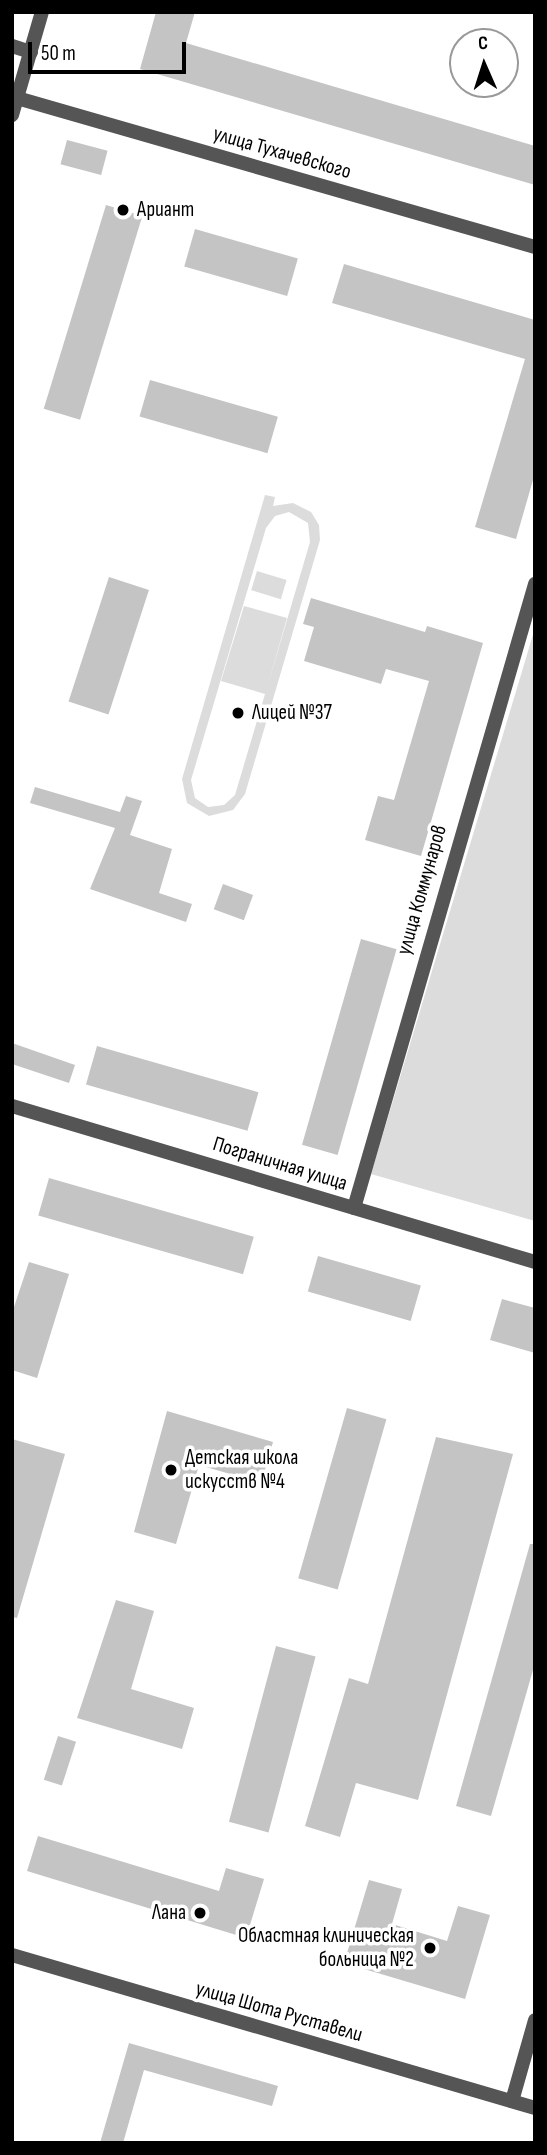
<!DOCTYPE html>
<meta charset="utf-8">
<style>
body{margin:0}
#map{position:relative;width:547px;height:2155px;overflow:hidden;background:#fff;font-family:"Sofia Sans Condensed",sans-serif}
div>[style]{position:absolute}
.green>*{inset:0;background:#dcdcdc;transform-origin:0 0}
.building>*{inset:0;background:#c4c4c4;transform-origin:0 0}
.minor>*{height:14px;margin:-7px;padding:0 7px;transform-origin:7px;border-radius:7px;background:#555}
.tertiary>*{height:14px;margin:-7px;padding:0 7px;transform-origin:7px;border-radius:7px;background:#555}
.dots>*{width:19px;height:19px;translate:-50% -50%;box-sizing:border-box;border:4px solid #fff;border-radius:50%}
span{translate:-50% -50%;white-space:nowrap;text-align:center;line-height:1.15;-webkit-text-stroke:7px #fff;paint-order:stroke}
.street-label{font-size:21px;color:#000}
.poi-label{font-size:21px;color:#000}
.left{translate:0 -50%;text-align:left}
.right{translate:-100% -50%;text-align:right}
.frame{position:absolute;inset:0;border:14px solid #000;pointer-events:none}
.north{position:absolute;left:449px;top:28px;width:70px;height:70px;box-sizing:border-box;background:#fff;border:2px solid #999;border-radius:50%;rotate:357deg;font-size:19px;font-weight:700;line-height:28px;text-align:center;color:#000}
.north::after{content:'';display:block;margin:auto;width:24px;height:32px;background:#000;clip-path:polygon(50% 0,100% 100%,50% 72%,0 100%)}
.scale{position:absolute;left:28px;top:42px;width:158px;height:32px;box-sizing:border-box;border:4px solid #000;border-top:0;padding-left:9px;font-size:21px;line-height:24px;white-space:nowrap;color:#000;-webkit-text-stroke:5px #fff;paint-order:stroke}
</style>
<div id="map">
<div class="green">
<div style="clip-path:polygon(evenodd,265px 495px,275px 497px,273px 506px,293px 503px,311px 512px,319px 525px,320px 540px,245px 794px,233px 810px,209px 816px,187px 803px,182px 779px,265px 495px,289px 512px,308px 523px,310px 542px,266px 691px,287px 618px,244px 606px,221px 681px,265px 694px,235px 795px,224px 805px,208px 807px,195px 798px,191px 780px,266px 528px,275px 516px,289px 512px)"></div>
<div style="left:257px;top:571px;width:31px;height:20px;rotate:17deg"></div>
<div style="clip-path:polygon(535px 628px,535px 1221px,371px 1174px)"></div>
</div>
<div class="building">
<div style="clip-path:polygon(156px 12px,195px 12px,186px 43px,535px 146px,535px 185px,140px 69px)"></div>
<div style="left:67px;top:140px;width:42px;height:25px;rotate:15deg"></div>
<div style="left:106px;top:205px;width:38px;height:213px;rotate:17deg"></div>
<div style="left:195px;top:229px;width:107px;height:39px;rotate:16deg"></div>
<div style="clip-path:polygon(344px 264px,535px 320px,535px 473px,516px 539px,475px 527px,525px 359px,332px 303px)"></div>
<div style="left:150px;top:380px;width:133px;height:38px;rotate:16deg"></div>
<div style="left:109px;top:577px;width:42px;height:131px;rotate:18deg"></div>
<div style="clip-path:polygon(311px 598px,425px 632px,427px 626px,483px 643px,421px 856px,365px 840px,378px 796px,394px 800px,429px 681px,386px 669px,381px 684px,304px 661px,314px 627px,303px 624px)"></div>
<div style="clip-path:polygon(35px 787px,120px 812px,126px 796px,142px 801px,130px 835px,172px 849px,159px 893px,192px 904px,186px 922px,90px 889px,115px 828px,30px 803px)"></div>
<div style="left:223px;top:884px;width:32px;height:27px;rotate:20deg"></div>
<div style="left:361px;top:939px;width:37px;height:214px;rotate:16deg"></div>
<div style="clip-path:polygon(12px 1043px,75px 1065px,69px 1083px,12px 1064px)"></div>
<div style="left:97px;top:1046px;width:168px;height:40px;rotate:16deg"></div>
<div style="left:49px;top:1178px;width:213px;height:39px;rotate:16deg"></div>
<div style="left:318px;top:1256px;width:107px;height:37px;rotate:16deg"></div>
<div style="clip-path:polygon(29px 1262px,69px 1274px,37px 1378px,12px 1370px,12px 1313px)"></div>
<div style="clip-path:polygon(502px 1299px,535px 1308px,535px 1353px,490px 1340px)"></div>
<div style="left:347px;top:1408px;width:41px;height:177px;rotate:16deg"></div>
<div style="clip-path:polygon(167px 1411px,273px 1442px,261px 1483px,199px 1465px,176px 1544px,134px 1532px)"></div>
<div style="clip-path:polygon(436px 1437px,513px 1454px,418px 1800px,356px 1783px,340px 1837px,305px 1826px,349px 1678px,368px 1684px)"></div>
<div style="clip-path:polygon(12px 1439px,65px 1454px,17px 1618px,12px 1617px)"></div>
<div style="clip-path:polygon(530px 1544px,535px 1544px,535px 1663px,491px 1816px,456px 1806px)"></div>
<div style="clip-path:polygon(116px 1600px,154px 1611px,131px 1689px,194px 1708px,182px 1749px,77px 1718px)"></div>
<div style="left:276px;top:1646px;width:41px;height:182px;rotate:15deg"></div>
<div style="left:58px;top:1736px;width:19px;height:46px;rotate:18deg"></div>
<div style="clip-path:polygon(38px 1836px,219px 1891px,226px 1868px,264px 1879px,246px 1938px,27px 1871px)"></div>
<div style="clip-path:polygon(369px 1880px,402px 1889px,392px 1924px,447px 1941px,458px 1906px,490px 1915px,465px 1999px,344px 1963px)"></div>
<div style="clip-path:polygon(129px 2043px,278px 2086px,272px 2106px,144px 2070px,123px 2143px,100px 2143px)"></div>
</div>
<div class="minor">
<div style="left:12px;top:46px;width:20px;rotate:18deg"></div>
<div style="left:17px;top:98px;width:539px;rotate:16.05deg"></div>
<div style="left:12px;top:1106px;width:546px;rotate:16.61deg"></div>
<div style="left:354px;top:1208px;width:650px;rotate:-73.82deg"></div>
<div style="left:512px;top:2101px;width:84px;rotate:-74.1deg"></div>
</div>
<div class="tertiary">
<div style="left:12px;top:115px;width:107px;rotate:-73.8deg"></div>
<div style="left:12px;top:1955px;width:545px;rotate:16.31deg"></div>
</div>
<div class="dots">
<div style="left:123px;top:210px;background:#000"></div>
<div style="left:238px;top:713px;background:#000"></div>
<div style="left:171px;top:1470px;background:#000"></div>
<div style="left:200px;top:1913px;background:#000"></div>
<div style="left:430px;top:1948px;background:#000"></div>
</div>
<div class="street-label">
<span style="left:282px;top:153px;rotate:16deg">улица Тухачевского</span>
<span style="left:422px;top:890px;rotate:-74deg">улица Коммунаров</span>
<span style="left:280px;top:1164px;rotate:17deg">Пограничная улица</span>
<span style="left:279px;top:2012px;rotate:16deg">улица Шота Руставели</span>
</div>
<div class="poi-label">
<span class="left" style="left:137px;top:210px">Ариант</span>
<span class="left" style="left:252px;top:713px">Лицей №37</span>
<span class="left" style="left:185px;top:1470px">Детская школа<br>искусств №4</span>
<span class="right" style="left:186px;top:1913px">Лана</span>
<span class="right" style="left:414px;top:1948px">Областная клиническая<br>больница №2</span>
</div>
<div class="frame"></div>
<div class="north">С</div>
<div class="scale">50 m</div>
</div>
